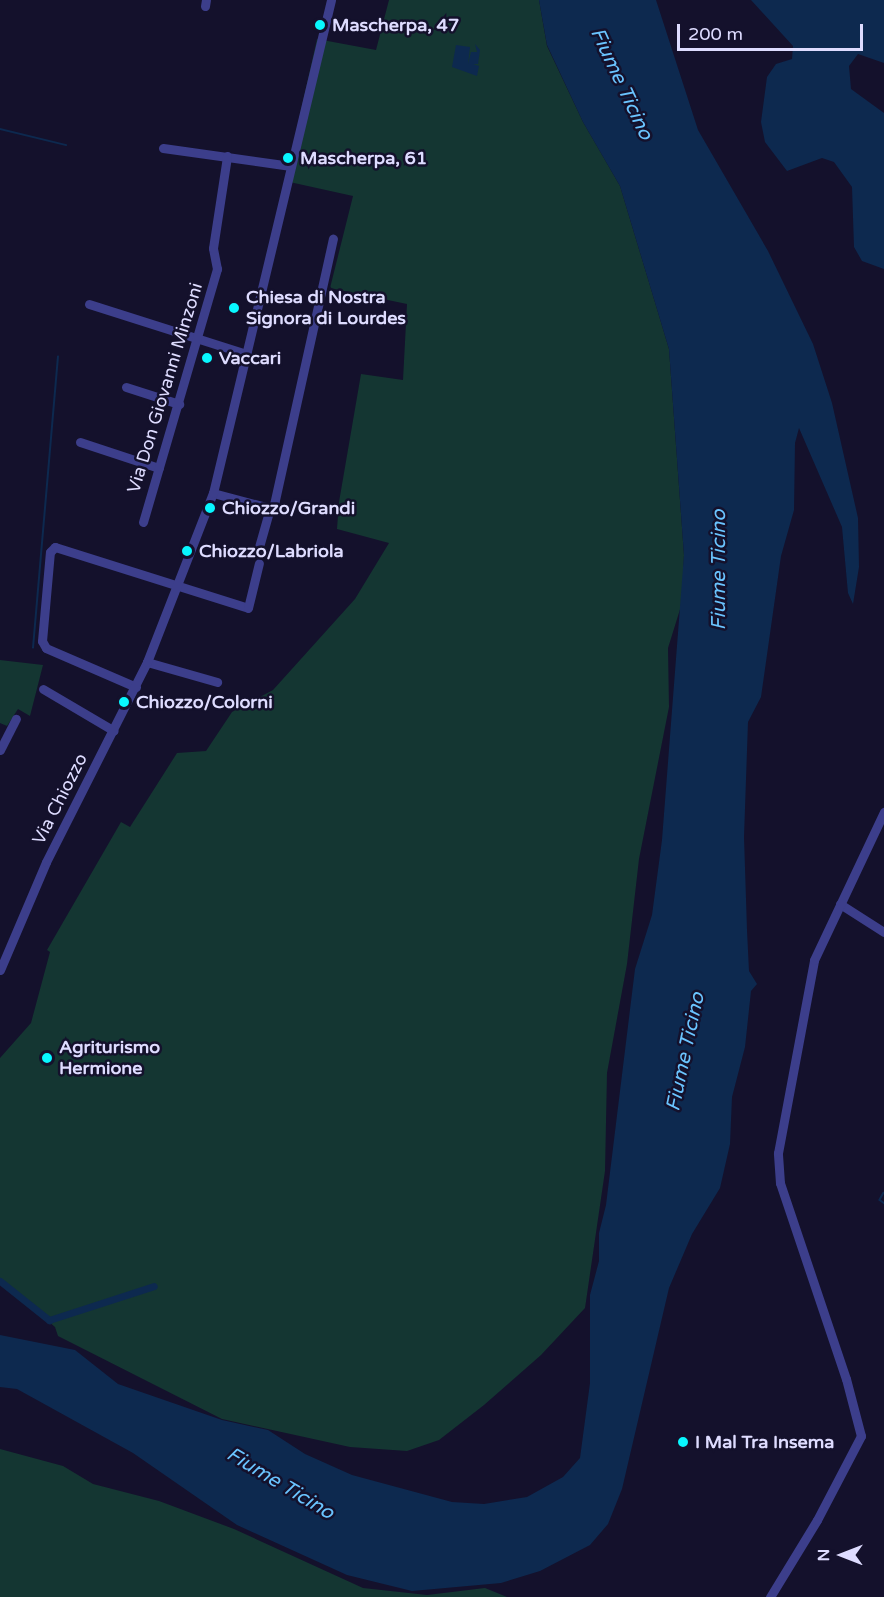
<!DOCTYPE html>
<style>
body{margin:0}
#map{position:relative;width:884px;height:1597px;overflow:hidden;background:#14112c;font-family:"Varela Round",sans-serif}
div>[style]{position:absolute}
.green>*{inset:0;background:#143632}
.water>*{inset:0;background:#0d294f}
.stream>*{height:1.5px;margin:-0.75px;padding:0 0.75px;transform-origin:0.75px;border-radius:0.75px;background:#0d294f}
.canal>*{height:7px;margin:-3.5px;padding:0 3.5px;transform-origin:3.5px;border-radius:3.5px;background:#0d294f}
.minor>*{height:9px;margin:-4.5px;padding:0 4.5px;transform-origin:4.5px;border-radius:4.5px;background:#3c3e8b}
.dots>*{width:16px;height:16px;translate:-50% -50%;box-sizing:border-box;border:3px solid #14112c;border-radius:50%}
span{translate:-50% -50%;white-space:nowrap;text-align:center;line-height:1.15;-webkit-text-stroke:5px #14112c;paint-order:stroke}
.poi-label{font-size:18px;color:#dedcff;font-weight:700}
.left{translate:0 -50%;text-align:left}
.street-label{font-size:18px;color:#dedcff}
.water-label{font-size:20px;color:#6ac4ff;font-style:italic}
.north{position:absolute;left:812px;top:1525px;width:60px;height:60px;-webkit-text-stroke:4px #14112c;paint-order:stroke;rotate:270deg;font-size:16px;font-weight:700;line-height:24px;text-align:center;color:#dedcff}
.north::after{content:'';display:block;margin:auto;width:21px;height:27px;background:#dedcff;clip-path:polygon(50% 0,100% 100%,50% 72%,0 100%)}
.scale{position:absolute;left:677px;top:24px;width:186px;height:27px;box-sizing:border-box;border:3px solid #dedcff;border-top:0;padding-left:8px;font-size:18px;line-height:21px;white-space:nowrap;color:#dedcff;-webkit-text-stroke:4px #14112c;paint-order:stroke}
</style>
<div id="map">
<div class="green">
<div style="clip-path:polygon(389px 0,539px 0,547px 46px,583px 122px,620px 186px,669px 349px,684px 555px,682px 603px,668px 648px,669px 707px,639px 859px,627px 964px,607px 1073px,605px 1171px,585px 1308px,541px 1355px,484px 1405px,439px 1440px,407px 1451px,350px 1447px,222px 1419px,58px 1336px,55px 1327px,0 1279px,0 1058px,31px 1023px,50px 952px,47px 950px,121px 822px,130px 827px,177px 753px,206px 751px,232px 712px,273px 690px,355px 599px,389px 543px,337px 529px,339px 502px,361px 374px,403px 380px,407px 304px,330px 288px,353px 196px,285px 181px,317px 39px,376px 50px)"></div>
<div style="clip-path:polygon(0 660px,43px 665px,30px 716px,18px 709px,7px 726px,0 723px)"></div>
<div style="clip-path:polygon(0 1449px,63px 1466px,93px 1484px,159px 1501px,234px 1529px,363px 1588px,427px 1595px,485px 1588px,507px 1597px,0 1597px)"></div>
</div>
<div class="water">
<div style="clip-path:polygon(539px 0,656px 0,698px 130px,768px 251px,813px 344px,832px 403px,858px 518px,859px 567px,853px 604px,848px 593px,842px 527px,799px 428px,795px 443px,794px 510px,781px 556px,761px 697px,748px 722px,744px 837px,747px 930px,749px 971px,757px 984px,751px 991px,745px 1047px,732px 1097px,730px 1144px,720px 1188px,692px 1234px,669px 1288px,622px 1489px,608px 1524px,590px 1545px,540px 1571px,501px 1583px,412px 1591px,347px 1575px,237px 1525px,133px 1453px,17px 1389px,0 1387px,0 1335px,75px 1350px,118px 1384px,222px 1420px,268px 1430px,305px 1454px,352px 1475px,452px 1502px,484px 1504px,527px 1497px,563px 1477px,580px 1458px,590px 1383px,590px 1295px,599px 1261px,599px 1233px,606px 1205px,635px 969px,652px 915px,662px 840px,684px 555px,669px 349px,620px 186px,583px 122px,547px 45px)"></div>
<div style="clip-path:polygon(751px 0,884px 0,884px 63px,858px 54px,849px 66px,851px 89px,884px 113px,884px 269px,862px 261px,854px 247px,852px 187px,834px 162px,822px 158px,787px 171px,765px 142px,761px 122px,767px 77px,776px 64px,792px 59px,793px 46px)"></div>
<div style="clip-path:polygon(475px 44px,480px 50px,478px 64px,473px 64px,479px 66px,477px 76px,452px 67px,456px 45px,470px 47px,468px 64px,471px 52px,477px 52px)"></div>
</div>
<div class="stream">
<div style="left:0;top:129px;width:68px;rotate:13.6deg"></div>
<div style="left:33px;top:648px;width:292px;rotate:-85.1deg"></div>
<div style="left:884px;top:1193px;width:8px;rotate:120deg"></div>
<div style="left:880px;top:1200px;width:5px;rotate:37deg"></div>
</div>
<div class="canal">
<div style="left:0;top:1281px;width:63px;rotate:38.5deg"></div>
<div style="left:49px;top:1320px;width:110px;rotate:-17.9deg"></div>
</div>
<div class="minor">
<div style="left:205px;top:6px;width:6px;rotate:-81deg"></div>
<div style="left:163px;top:148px;width:129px;rotate:8deg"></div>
<div style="left:89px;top:304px;width:166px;rotate:17.6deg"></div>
<div style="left:126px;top:387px;width:56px;rotate:17.8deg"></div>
<div style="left:80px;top:442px;width:83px;rotate:18.2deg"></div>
<div style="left:213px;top:493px;width:62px;rotate:14.9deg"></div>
<div style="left:273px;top:509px;width:277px;rotate:-77.5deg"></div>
<div style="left:143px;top:522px;width:264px;rotate:-73.7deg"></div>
<div style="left:217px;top:269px;width:21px;rotate:-101deg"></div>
<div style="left:213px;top:248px;width:93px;rotate:-81.3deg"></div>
<div style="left:257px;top:554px;width:48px;rotate:-74.2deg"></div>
<div style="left:147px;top:662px;width:73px;rotate:15.9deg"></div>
<div style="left:136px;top:687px;width:98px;rotate:-156.6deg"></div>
<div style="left:46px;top:648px;width:8px;rotate:-120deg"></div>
<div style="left:42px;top:641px;width:89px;rotate:-84.9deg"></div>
<div style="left:50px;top:552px;width:7px;rotate:-45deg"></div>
<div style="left:55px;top:547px;width:202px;rotate:17.5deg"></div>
<div style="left:248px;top:608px;width:46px;rotate:-76.3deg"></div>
<div style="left:43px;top:689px;width:82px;rotate:30.6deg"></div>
<div style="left:0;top:750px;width:35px;rotate:-63deg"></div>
<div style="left:840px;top:904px;width:52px;rotate:32.5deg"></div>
<div style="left:0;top:970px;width:117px;rotate:-66.9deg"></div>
<div style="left:46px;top:862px;width:224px;rotate:-63.2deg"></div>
<div style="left:147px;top:662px;width:181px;rotate:-68.7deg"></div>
<div style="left:213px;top:493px;width:507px;rotate:-76.54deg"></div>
<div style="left:770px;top:1597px;width:90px;rotate:-58.6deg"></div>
<div style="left:817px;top:1520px;width:95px;rotate:-62.4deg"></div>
<div style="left:861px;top:1436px;width:59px;rotate:-104.7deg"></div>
<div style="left:846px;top:1379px;width:207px;rotate:-108.6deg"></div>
<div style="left:780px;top:1183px;width:30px;rotate:-94deg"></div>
<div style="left:778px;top:1153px;width:196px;rotate:-79.4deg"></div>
<div style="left:814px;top:960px;width:164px;rotate:-64.7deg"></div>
</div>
<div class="dots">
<div style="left:320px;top:25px;background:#08f7ff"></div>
<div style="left:288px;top:158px;background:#08f7ff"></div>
<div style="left:234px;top:308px;background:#08f7ff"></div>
<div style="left:207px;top:358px;background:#08f7ff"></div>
<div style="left:210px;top:508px;background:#08f7ff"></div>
<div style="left:187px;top:551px;background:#08f7ff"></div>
<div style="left:124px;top:702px;background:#08f7ff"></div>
<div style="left:47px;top:1058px;background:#08f7ff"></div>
<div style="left:683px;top:1442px;background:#08f7ff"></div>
</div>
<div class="poi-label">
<span class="left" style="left:332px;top:25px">Mascherpa, 47</span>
<span class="left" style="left:300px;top:158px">Mascherpa, 61</span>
<span class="left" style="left:246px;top:308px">Chiesa di Nostra<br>Signora di Lourdes</span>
<span class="left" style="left:219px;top:358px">Vaccari</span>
<span class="left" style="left:222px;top:508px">Chiozzo/Grandi</span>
<span class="left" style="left:199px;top:551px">Chiozzo/Labriola</span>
<span class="left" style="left:136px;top:702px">Chiozzo/Colorni</span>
<span class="left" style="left:59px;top:1058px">Agriturismo<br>Hermione</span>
<span class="left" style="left:695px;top:1442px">I Mal Tra Insema</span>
</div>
<div class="street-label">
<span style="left:165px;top:388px;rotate:-73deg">Via Don Giovanni Minzoni</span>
<span style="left:60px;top:799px;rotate:-63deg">Via Chiozzo</span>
</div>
<div class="water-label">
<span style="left:621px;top:84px;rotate:65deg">Fiume Ticino</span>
<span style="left:719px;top:570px;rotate:-90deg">Fiume Ticino</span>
<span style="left:686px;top:1052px;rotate:-78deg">Fiume Ticino</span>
<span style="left:280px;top:1484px;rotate:31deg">Fiume Ticino</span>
</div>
<div class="north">N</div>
<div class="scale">200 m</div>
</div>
